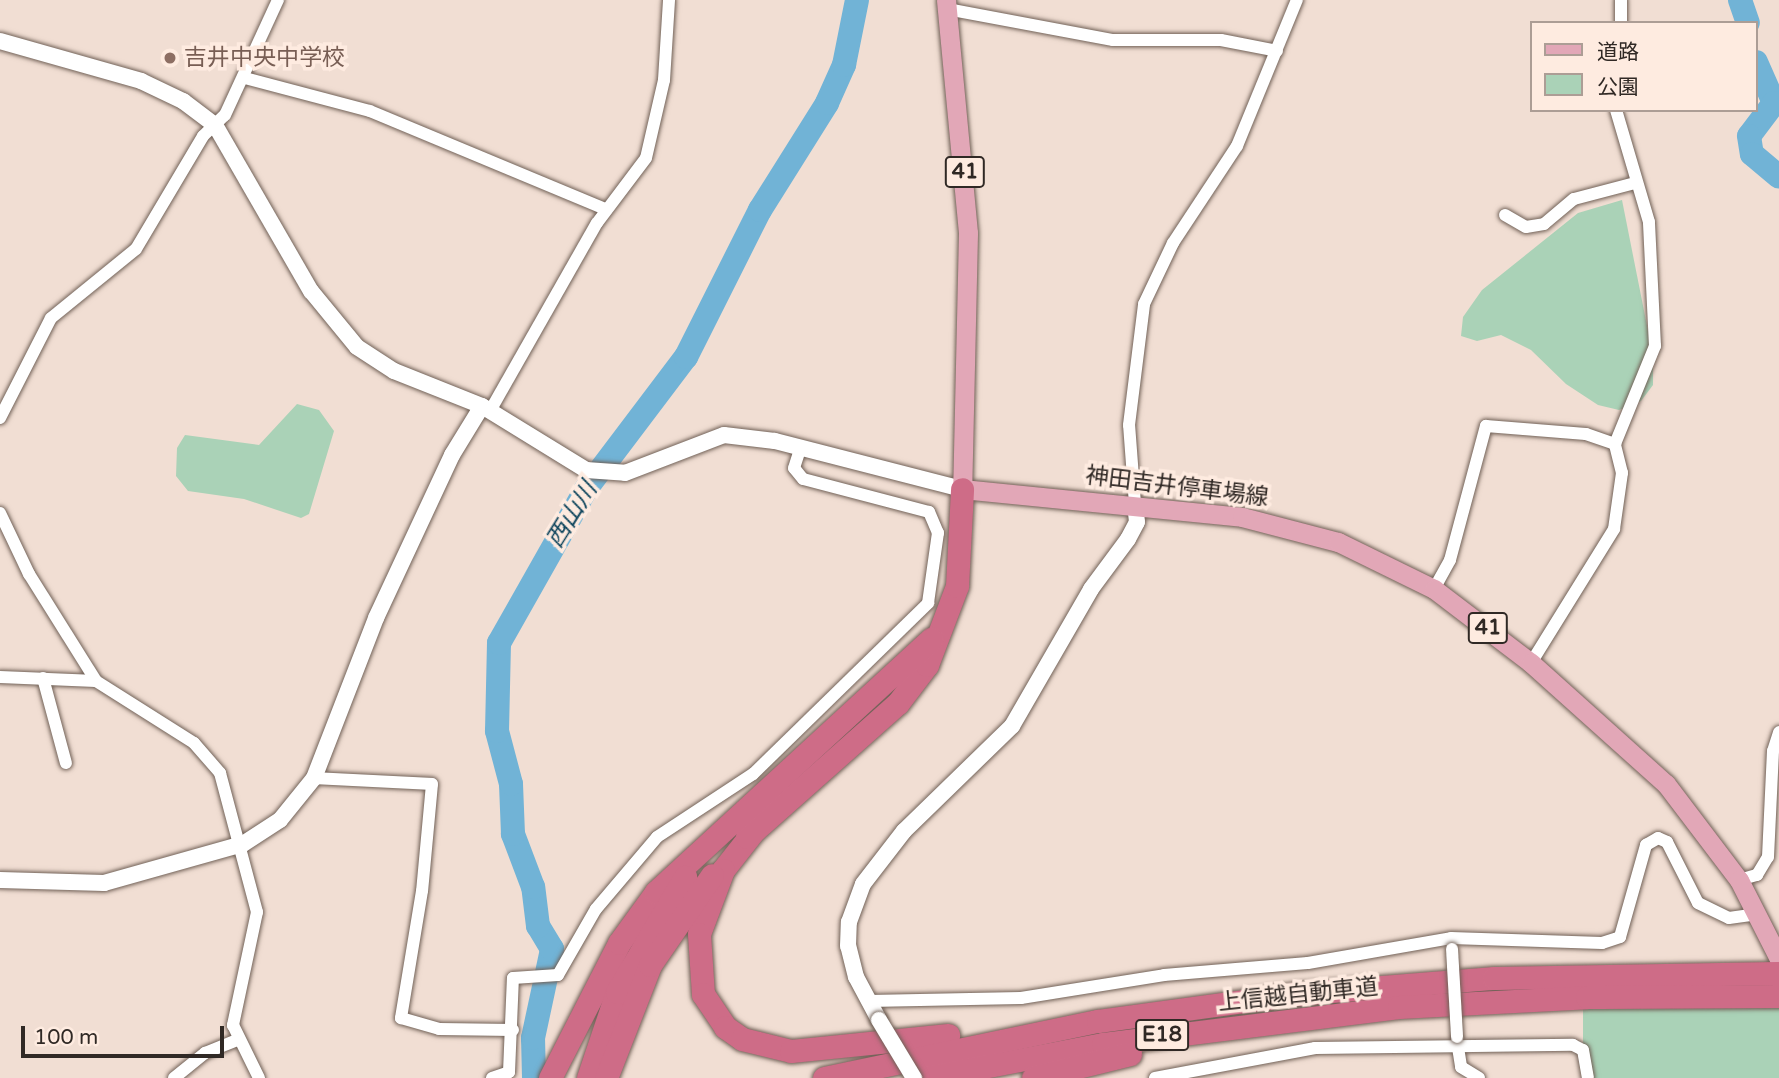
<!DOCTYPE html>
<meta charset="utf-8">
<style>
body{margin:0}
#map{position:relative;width:1779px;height:1078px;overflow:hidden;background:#f1ded3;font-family:"Varela Round","Noto Sans JP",sans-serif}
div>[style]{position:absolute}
.green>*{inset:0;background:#aad2b7;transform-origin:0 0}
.river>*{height:24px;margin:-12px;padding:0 12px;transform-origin:12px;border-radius:12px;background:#71b3d6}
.roads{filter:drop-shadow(0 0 2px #716157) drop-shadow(0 0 2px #716157)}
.minor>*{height:12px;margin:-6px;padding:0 6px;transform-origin:6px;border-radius:6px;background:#fff}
.tertiary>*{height:16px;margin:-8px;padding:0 8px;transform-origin:8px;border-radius:8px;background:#fff}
.primary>*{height:19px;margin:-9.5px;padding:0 9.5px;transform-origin:9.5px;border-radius:9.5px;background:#e2a7b7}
.motorway>*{height:23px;margin:-11.5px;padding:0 11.5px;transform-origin:11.5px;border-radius:11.5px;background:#ce6c87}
.bridges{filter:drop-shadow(0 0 2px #716157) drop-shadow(0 0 2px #716157)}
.minor-bridge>*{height:12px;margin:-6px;padding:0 6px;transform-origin:6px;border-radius:6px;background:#fff}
.tertiary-bridge>*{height:16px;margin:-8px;padding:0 8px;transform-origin:8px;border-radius:8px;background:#fff}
.dots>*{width:19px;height:19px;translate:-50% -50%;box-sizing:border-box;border:4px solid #feebe0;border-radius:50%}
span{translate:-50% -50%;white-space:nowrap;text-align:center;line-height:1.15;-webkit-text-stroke:7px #feebe0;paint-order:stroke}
.shield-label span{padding:2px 5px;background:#feebe0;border:2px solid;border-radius:5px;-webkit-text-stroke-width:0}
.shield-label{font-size:21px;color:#302925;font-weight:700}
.education-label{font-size:23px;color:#785e54}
.left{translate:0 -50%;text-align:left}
.street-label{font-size:23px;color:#302925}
.water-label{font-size:24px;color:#0d445c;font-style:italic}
.legend{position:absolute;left:1530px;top:21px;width:228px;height:91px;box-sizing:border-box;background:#feebe0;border:2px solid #ac9d95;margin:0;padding:9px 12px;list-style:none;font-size:21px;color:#302925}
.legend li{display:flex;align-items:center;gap:14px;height:35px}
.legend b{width:35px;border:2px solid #ac9d95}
.scale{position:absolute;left:21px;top:1026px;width:203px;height:32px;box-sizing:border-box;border:4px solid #302925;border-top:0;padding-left:9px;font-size:21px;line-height:24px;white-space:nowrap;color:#302925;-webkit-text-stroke:5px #feebe0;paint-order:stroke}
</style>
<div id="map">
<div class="green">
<div style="clip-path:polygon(1622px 200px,1653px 356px,1653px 385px,1641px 401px,1619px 410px,1598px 405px,1566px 384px,1531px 350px,1501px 335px,1477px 341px,1461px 336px,1463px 317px,1482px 290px,1578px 213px)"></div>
<div style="clip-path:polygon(297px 404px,319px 410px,334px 431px,309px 514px,301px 518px,244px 499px,188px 491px,176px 476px,177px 448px,185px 435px,259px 445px)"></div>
<div style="left:1779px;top:1004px;width:74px;height:196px;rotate:90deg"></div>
</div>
<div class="river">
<div style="left:1740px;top:0;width:24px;rotate:71deg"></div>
<div style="left:1756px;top:62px;width:45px;rotate:66.3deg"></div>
<div style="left:1774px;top:103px;width:41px;rotate:127.1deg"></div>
<div style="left:1749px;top:136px;width:18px;rotate:81deg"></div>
<div style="left:1752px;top:154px;width:35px;rotate:40deg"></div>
<div style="left:534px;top:1078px;width:40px;rotate:-91.4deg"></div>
<div style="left:533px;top:1038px;width:91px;rotate:-77.9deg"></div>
<div style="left:552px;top:949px;width:27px;rotate:-121deg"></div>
<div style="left:538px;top:926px;width:39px;rotate:-97deg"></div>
<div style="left:533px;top:887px;width:57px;rotate:-110.7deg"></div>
<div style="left:513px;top:834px;width:50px;rotate:-92.3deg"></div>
<div style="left:511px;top:784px;width:55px;rotate:-104.8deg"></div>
<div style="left:497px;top:731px;width:88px;rotate:-88.7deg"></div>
<div style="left:499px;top:643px;width:177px;rotate:-60.5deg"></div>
<div style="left:586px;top:489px;width:166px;rotate:-52.9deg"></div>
<div style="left:686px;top:357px;width:165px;rotate:-63.3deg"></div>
<div style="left:760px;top:210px;width:126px;rotate:-57.9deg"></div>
<div style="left:827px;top:103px;width:42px;rotate:-65.9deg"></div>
<div style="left:844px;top:65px;width:66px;rotate:-78.7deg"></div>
</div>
<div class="roads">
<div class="minor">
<div style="left:1621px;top:0;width:23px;rotate:90deg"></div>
<div style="left:947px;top:9px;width:169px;rotate:10.6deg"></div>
<div style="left:1113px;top:40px;width:108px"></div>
<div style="left:1221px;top:40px;width:57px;rotate:11.1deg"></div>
<div style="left:245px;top:78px;width:129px;rotate:14.8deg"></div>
<div style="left:370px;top:111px;width:256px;rotate:22.6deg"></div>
<div style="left:1505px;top:215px;width:24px;rotate:30deg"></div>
<div style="left:1526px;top:227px;width:18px;rotate:-9deg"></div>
<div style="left:1544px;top:224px;width:39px;rotate:-40deg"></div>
<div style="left:1574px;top:199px;width:63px;rotate:-14.7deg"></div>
<div style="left:490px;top:411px;width:216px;rotate:-60.4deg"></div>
<div style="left:597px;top:223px;width:81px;rotate:-53deg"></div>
<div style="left:646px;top:158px;width:80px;rotate:-77deg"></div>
<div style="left:664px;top:80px;width:80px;rotate:-86.4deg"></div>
<div style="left:0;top:418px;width:112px;rotate:-63deg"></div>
<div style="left:51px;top:318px;width:109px;rotate:-39.1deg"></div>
<div style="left:136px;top:249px;width:131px;rotate:-59.3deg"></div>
<div style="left:203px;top:136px;width:30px;rotate:-44deg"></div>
<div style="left:225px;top:115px;width:127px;rotate:-65.3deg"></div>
<div style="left:1135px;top:504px;width:79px;rotate:-94.3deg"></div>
<div style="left:1129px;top:425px;width:122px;rotate:-82.9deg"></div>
<div style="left:1144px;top:304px;width:68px;rotate:-64.6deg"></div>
<div style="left:1173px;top:243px;width:116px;rotate:-56.6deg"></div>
<div style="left:1237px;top:146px;width:158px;rotate:-67.7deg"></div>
<div style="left:0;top:513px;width:68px;rotate:64.6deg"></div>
<div style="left:29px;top:574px;width:126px;rotate:57.9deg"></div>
<div style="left:96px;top:681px;width:116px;rotate:32.3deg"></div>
<div style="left:194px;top:743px;width:40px;rotate:49deg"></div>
<div style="left:220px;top:773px;width:144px;rotate:75.1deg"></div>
<div style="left:257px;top:912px;width:116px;rotate:102deg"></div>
<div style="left:233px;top:1025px;width:59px;rotate:63.9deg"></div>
<div style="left:1434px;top:589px;width:33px;rotate:-61deg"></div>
<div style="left:1450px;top:560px;width:139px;rotate:-75deg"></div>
<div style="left:1486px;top:426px;width:100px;rotate:4.6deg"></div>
<div style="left:1586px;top:434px;width:31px;rotate:19deg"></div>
<div style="left:1531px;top:663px;width:158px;rotate:-58.2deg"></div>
<div style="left:1614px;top:529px;width:57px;rotate:-81.9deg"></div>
<div style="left:1622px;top:473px;width:30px;rotate:-104deg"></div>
<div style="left:1615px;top:444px;width:106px;rotate:-67.8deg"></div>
<div style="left:1655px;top:346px;width:124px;rotate:-92.8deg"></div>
<div style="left:1649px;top:222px;width:117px;rotate:-106.4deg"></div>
<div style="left:0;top:677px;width:96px;rotate:2.4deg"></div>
<div style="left:43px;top:678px;width:88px;rotate:74.9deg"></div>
<div style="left:314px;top:778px;width:118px;rotate:2.9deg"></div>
<div style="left:432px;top:784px;width:107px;rotate:95.3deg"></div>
<div style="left:422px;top:891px;width:129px;rotate:99.4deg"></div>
<div style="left:401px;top:1018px;width:40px;rotate:16deg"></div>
<div style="left:439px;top:1029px;width:74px;rotate:0.8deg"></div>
<div style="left:1739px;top:880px;width:19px;rotate:-16deg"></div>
<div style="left:1757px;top:875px;width:21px;rotate:-59deg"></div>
<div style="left:1768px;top:857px;width:106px;rotate:-87.3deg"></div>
<div style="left:1773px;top:751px;width:20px;rotate:-72deg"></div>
<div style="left:869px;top:1001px;width:152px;rotate:-1.1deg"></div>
<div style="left:1021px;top:998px;width:145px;rotate:-9.1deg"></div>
<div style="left:1164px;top:975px;width:144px;rotate:-4.8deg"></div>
<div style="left:1308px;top:963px;width:145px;rotate:-9.9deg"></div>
<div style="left:1451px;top:938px;width:151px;rotate:1.9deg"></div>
<div style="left:1602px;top:943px;width:19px;rotate:-18deg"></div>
<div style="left:1620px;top:937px;width:96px;rotate:-74.2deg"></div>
<div style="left:1646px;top:845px;width:14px;rotate:-30deg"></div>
<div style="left:1658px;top:838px;width:10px;rotate:24deg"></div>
<div style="left:1667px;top:842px;width:68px;rotate:63.1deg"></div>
<div style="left:1698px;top:903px;width:34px;rotate:26deg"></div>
<div style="left:1729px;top:918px;width:29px;rotate:-8deg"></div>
<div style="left:1457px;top:1041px;width:26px;rotate:81deg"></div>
<div style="left:1461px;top:1067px;width:21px;rotate:31deg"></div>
<div style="left:174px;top:1078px;width:40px;rotate:-39deg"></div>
<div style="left:205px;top:1053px;width:35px;rotate:-22deg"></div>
<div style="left:492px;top:1078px;width:18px;rotate:-19deg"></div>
<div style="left:509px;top:1072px;width:94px;rotate:-87.6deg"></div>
<div style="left:513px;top:978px;width:45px;rotate:-3.8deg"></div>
<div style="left:558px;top:975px;width:76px;rotate:-60.1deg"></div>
<div style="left:596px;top:909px;width:94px;rotate:-49.7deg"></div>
<div style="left:657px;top:837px;width:115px;rotate:-33.3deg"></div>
<div style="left:753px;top:774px;width:245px;rotate:-44.3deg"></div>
<div style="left:928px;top:603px;width:71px;rotate:-81.9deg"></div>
<div style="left:938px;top:533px;width:23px;rotate:-113deg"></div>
<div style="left:929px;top:512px;width:130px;rotate:-165.3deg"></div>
<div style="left:803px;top:479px;width:14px;rotate:-129deg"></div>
<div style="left:794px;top:468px;width:19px;rotate:-72deg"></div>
<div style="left:1155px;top:1078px;width:163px;rotate:-10.6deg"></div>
<div style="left:1315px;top:1048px;width:258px;rotate:-0.7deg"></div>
<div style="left:1573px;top:1045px;width:11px;rotate:27deg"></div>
<div style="left:1583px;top:1050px;width:28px;rotate:80deg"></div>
</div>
<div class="tertiary">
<div style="left:0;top:41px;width:147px;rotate:15.8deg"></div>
<div style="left:141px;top:81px;width:47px;rotate:25.5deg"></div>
<div style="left:183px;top:101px;width:40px;rotate:37deg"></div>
<div style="left:215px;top:125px;width:192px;rotate:60deg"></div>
<div style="left:311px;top:291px;width:72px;rotate:50.6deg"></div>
<div style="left:357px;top:347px;width:44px;rotate:33deg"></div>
<div style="left:394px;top:371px;width:95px;rotate:21.7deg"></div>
<div style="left:482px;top:406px;width:122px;rotate:31.6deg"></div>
<div style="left:586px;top:470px;width:39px;rotate:4deg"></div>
<div style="left:625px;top:473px;width:106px;rotate:-21deg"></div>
<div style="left:724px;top:435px;width:51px;rotate:6.7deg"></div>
<div style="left:775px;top:441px;width:193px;rotate:14.4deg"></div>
<div style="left:0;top:880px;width:104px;rotate:1.7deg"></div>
<div style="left:104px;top:883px;width:144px;rotate:-15.7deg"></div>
<div style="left:243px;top:844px;width:44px;rotate:-33deg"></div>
<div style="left:280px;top:820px;width:54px;rotate:-51deg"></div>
<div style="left:314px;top:778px;width:172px;rotate:-68.8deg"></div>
<div style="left:376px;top:618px;width:180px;rotate:-65deg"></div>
<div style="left:452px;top:455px;width:57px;rotate:-58.5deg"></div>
<div style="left:879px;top:1020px;width:49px;rotate:-118.1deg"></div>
<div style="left:856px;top:977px;width:32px;rotate:-104deg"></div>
<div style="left:848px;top:946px;width:24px;rotate:-88deg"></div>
<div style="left:849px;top:922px;width:40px;rotate:-69.8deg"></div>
<div style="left:863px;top:884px;width:67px;rotate:-52.3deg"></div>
<div style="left:904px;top:831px;width:151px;rotate:-44.2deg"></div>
<div style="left:1012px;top:726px;width:158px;rotate:-60deg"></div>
<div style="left:1091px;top:589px;width:62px;rotate:-53.5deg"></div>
<div style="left:1128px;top:539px;width:19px;rotate:-62deg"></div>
<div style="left:1137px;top:522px;width:18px;rotate:-96deg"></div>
</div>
<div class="primary">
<div style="left:946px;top:0;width:234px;rotate:84.6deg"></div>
<div style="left:968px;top:233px;width:256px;rotate:91.3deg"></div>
<div style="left:962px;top:489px;width:281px;rotate:5.7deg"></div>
<div style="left:1242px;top:517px;width:99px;rotate:14.6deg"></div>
<div style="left:1338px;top:542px;width:107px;rotate:26.1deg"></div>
<div style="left:1434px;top:589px;width:122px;rotate:37.3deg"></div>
<div style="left:1531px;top:663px;width:181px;rotate:41.9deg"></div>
<div style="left:1666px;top:784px;width:121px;rotate:52.8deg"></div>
<div style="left:1739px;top:880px;width:89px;rotate:63.1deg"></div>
</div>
<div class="motorway">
<div style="left:756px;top:828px;width:53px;rotate:128.2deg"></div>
<div style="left:723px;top:870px;width:68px;rotate:110.6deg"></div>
<div style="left:699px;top:934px;width:60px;rotate:86.2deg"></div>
<div style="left:703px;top:994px;width:40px;rotate:56deg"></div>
<div style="left:725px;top:1027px;width:21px;rotate:35deg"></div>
<div style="left:742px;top:1039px;width:50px;rotate:13.8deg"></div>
<div style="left:791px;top:1051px;width:158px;rotate:-5.8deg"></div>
<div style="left:747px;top:837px;width:202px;rotate:-41.6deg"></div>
<div style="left:898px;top:703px;width:48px;rotate:-52.7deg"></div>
<div style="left:927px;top:665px;width:85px;rotate:-69.2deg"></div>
<div style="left:957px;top:586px;width:97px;rotate:-87deg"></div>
<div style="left:550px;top:1078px;width:152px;rotate:-62.9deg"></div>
<div style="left:619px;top:943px;width:63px;rotate:-54deg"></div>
<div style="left:656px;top:892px;width:374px;rotate:-42.6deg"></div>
<div style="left:588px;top:1078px;width:91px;rotate:-71.4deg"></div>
<div style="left:617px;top:992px;width:134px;rotate:-59.4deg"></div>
<div style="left:606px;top:1078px;width:121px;rotate:-68.7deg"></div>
<div style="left:650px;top:965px;width:109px;rotate:-55.4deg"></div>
<div style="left:824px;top:1078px;width:280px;rotate:-11.8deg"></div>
<div style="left:1098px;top:1021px;width:198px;rotate:-7.8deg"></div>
<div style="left:1294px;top:994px;width:201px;rotate:-4.6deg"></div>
<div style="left:1494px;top:978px;width:285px;rotate:-1deg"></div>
<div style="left:926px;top:1078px;width:180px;rotate:-10.9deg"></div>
<div style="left:1103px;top:1044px;width:298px;rotate:-7.1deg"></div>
<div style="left:1399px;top:1007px;width:188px;rotate:-3deg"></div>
<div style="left:1587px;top:997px;width:192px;rotate:-0.3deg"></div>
<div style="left:1033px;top:1078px;width:100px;rotate:-13.9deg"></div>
</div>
</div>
<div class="bridges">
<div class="minor-bridge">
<div style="left:1452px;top:949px;width:88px;rotate:86.7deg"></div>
</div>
<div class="tertiary-bridge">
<div style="left:879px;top:1020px;width:68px;rotate:58.9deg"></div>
</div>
</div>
<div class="dots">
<div style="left:170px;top:58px;background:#8d6e63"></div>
</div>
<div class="shield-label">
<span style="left:965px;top:172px">41</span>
<span style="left:1488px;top:628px">41</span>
<span style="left:1162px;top:1035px">E18</span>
</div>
<div class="education-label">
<span class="left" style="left:184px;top:58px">吉井中央中学校</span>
</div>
<div class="street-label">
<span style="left:1177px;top:487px;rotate:7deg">神田吉井停車場線</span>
<span style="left:1298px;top:995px;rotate:-6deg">上信越自動車道</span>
</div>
<div class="water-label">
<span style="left:572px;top:515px;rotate:-58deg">西山川</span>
</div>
<ul class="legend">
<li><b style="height:9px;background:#e2a7b7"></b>道路</li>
<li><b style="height:19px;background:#aad2b7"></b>公園</li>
</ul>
<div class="scale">100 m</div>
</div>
